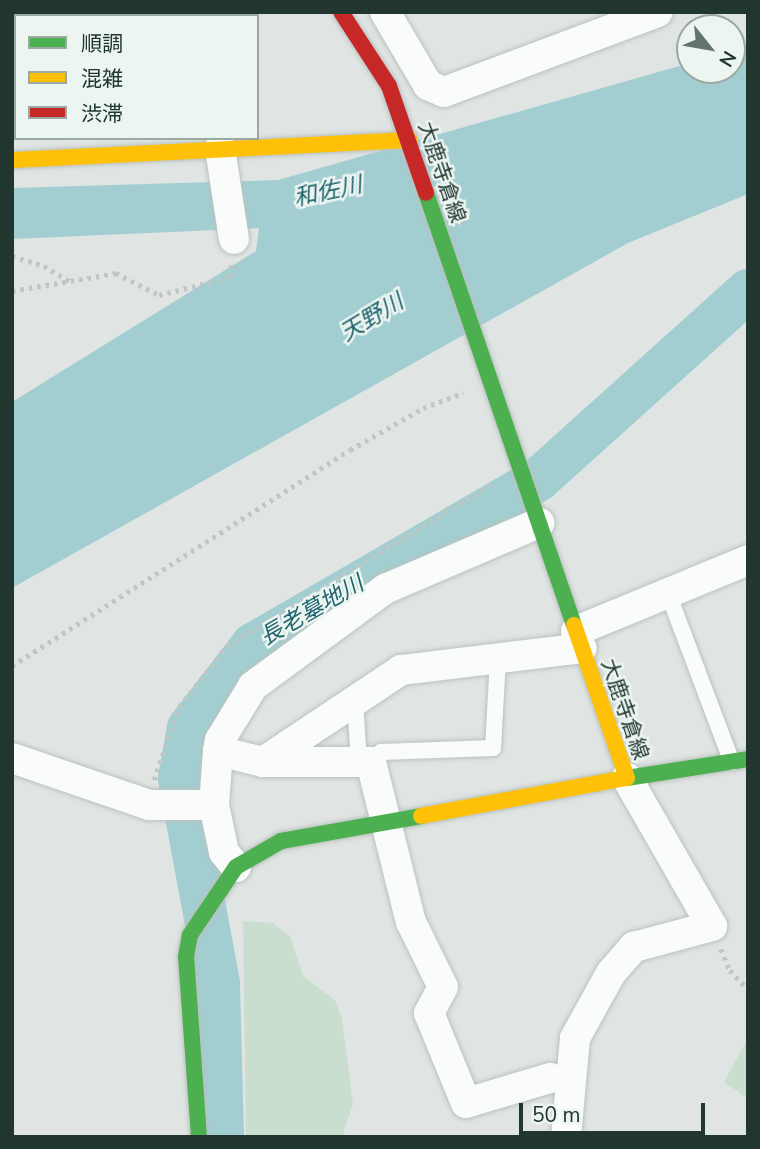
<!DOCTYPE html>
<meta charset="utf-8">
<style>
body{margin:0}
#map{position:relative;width:760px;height:1149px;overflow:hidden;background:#e0e5e3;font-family:"Nunito Sans","Noto Sans JP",sans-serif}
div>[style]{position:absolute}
.green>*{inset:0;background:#c9decf}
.water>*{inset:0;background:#a2ced2}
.river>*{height:44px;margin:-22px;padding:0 22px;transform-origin:22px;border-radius:22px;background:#a2ced2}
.path>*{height:4.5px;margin-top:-2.25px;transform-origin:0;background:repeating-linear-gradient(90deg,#bfc6c4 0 3.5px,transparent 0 8.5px)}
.roads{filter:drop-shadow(0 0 2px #bac2be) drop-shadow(0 0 2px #bac2be)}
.lane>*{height:16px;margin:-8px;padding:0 8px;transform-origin:8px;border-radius:8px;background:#fafbfb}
.street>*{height:30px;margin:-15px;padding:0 15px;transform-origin:15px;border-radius:15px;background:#fafbfb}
.fast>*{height:16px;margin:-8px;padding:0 8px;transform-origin:8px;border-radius:8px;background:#4caf50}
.slow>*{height:16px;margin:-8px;padding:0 8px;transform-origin:8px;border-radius:8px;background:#ffc107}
.jam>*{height:16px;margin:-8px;padding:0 8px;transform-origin:8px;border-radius:8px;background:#c62828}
span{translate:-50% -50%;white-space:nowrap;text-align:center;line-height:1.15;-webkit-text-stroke:5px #edf5f1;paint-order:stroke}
.street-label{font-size:21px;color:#20362f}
.water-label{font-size:23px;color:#1f656e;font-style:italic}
.frame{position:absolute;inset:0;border:14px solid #20362f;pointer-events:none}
.legend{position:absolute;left:14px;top:14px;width:245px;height:126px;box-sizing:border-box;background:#edf5f1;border:2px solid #9ba9a3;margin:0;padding:9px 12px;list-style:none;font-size:21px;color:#20362f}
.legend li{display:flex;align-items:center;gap:14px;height:35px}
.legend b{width:35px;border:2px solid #9ba9a3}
.north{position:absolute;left:676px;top:14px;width:70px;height:70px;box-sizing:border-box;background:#edf5f1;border:2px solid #9ba9a3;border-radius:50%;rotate:121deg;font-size:19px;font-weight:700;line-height:28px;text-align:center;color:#20362f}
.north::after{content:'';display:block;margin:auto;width:24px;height:32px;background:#63736e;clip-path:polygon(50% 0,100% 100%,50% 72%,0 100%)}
.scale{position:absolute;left:519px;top:1103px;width:186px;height:32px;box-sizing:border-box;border:4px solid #20362f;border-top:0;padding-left:9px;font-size:21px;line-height:24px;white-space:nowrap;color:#20362f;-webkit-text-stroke:5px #edf5f1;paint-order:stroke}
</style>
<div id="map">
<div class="green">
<div style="clip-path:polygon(243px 921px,273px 923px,290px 936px,303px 976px,335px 1000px,342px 1019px,353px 1104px,342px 1137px,246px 1137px)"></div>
<div style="clip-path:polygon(748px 1038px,748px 1099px,724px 1082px)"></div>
</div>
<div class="water">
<div style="clip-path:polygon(748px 46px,748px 194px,628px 243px,12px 588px,12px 402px,256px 251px,259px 228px,12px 239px,12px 188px,278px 180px,690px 63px,690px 70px,732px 70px,732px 51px)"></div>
</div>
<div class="river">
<div style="left:222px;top:1137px;width:154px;rotate:-91.5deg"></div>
<div style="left:218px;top:983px;width:208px;rotate:-100.5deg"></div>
<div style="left:180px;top:778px;width:51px;rotate:-79.8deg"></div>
<div style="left:189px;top:728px;width:105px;rotate:-52.4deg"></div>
<div style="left:253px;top:645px;width:331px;rotate:-30.1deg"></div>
<div style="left:539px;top:479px;width:281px;rotate:-42deg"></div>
</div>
<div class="path">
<div style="left:12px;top:256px;width:34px;rotate:17deg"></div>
<div style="left:44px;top:266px;width:31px;rotate:31deg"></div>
<div style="left:12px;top:291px;width:106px;rotate:-9.8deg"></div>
<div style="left:116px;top:273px;width:48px;rotate:27.1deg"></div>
<div style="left:159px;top:295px;width:73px;rotate:-14.2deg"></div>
<div style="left:230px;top:277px;width:12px;rotate:-85deg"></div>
<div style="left:12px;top:666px;width:401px;rotate:-32.6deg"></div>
<div style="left:350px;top:450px;width:84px;rotate:-29.9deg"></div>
<div style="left:423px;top:408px;width:43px;rotate:-20.6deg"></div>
<div style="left:154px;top:780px;width:77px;rotate:-71.1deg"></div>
<div style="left:179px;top:707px;width:78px;rotate:-51.8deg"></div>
<div style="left:227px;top:646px;width:312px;rotate:-31.5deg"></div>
<div style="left:721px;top:949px;width:23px;rotate:67deg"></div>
<div style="left:730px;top:970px;width:26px;rotate:47deg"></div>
</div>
<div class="roads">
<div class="lane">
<div style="left:668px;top:593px;width:181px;rotate:69.3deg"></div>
<div style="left:355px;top:701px;width:61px;rotate:86.2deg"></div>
<div style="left:371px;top:762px;width:14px;rotate:-45deg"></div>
<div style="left:381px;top:752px;width:112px;rotate:-2deg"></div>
<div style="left:493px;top:748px;width:90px;rotate:-86.8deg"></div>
</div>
<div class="street">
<div style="left:385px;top:12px;width:85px;rotate:59.5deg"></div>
<div style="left:428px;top:85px;width:17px;rotate:24deg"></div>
<div style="left:444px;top:92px;width:228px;rotate:-20.5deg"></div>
<div style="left:220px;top:148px;width:92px;rotate:81.3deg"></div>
<div style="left:576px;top:631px;width:186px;rotate:-22.4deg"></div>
<div style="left:218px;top:751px;width:46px;rotate:13.7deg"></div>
<div style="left:263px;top:762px;width:166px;rotate:-33.7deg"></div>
<div style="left:401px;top:670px;width:182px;rotate:-6.9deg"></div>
<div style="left:12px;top:758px;width:145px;rotate:18.9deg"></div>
<div style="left:149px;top:805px;width:65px"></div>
<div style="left:263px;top:762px;width:108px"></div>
<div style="left:371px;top:762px;width:165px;rotate:76deg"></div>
<div style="left:411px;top:922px;width:72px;rotate:63.8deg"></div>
<div style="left:443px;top:987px;width:30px;rotate:118deg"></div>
<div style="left:429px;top:1013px;width:97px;rotate:67.7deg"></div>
<div style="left:466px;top:1103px;width:88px;rotate:-16.6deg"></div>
<div style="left:236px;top:867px;width:19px;rotate:-129deg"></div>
<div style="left:224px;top:852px;width:48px;rotate:-102deg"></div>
<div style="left:214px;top:805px;width:54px;rotate:-85.8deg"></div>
<div style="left:218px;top:751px;width:11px;rotate:-80deg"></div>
<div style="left:220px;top:740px;width:63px;rotate:-58.6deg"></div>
<div style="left:253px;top:686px;width:164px;rotate:-36.3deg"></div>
<div style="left:385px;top:589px;width:168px;rotate:-23.2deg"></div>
<div style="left:566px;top:1137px;width:99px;rotate:-84.8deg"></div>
<div style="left:575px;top:1038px;width:74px;rotate:-61deg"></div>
<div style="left:611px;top:973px;width:35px;rotate:-49deg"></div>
<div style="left:634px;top:947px;width:81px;rotate:-15.1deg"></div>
<div style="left:712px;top:926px;width:171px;rotate:-119.9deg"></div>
</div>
<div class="fast">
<div style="left:426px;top:193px;width:457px;rotate:71.1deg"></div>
<div style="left:627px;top:778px;width:122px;rotate:-8.9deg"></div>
<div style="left:199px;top:1137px;width:180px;rotate:-94.1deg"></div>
<div style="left:186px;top:957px;width:22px;rotate:-80deg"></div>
<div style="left:190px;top:935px;width:82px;rotate:-55.9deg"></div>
<div style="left:236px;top:867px;width:52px;rotate:-30deg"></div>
<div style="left:281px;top:841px;width:142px;rotate:-10.1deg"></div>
</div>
<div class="slow">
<div style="left:12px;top:160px;width:398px;rotate:-2.9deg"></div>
<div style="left:421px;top:816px;width:209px;rotate:-10.5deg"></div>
<div style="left:627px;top:778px;width:162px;rotate:-109.1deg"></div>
</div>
<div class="jam">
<div style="left:341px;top:12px;width:88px;rotate:57deg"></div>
<div style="left:389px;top:86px;width:113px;rotate:70.9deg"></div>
</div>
</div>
<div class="street-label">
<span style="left:442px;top:172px;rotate:71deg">大鹿寺倉線</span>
<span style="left:625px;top:709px;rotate:71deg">大鹿寺倉線</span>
</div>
<div class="water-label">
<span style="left:328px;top:192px;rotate:-12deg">和佐川</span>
<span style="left:372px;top:318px;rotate:-31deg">天野川</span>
<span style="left:312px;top:611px;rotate:-30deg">長老墓地川</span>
</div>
<div class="frame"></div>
<ul class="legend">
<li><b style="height:9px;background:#4caf50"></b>順調</li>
<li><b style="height:9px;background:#ffc107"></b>混雑</li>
<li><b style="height:9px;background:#c62828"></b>渋滞</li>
</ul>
<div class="north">N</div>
<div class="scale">50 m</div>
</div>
